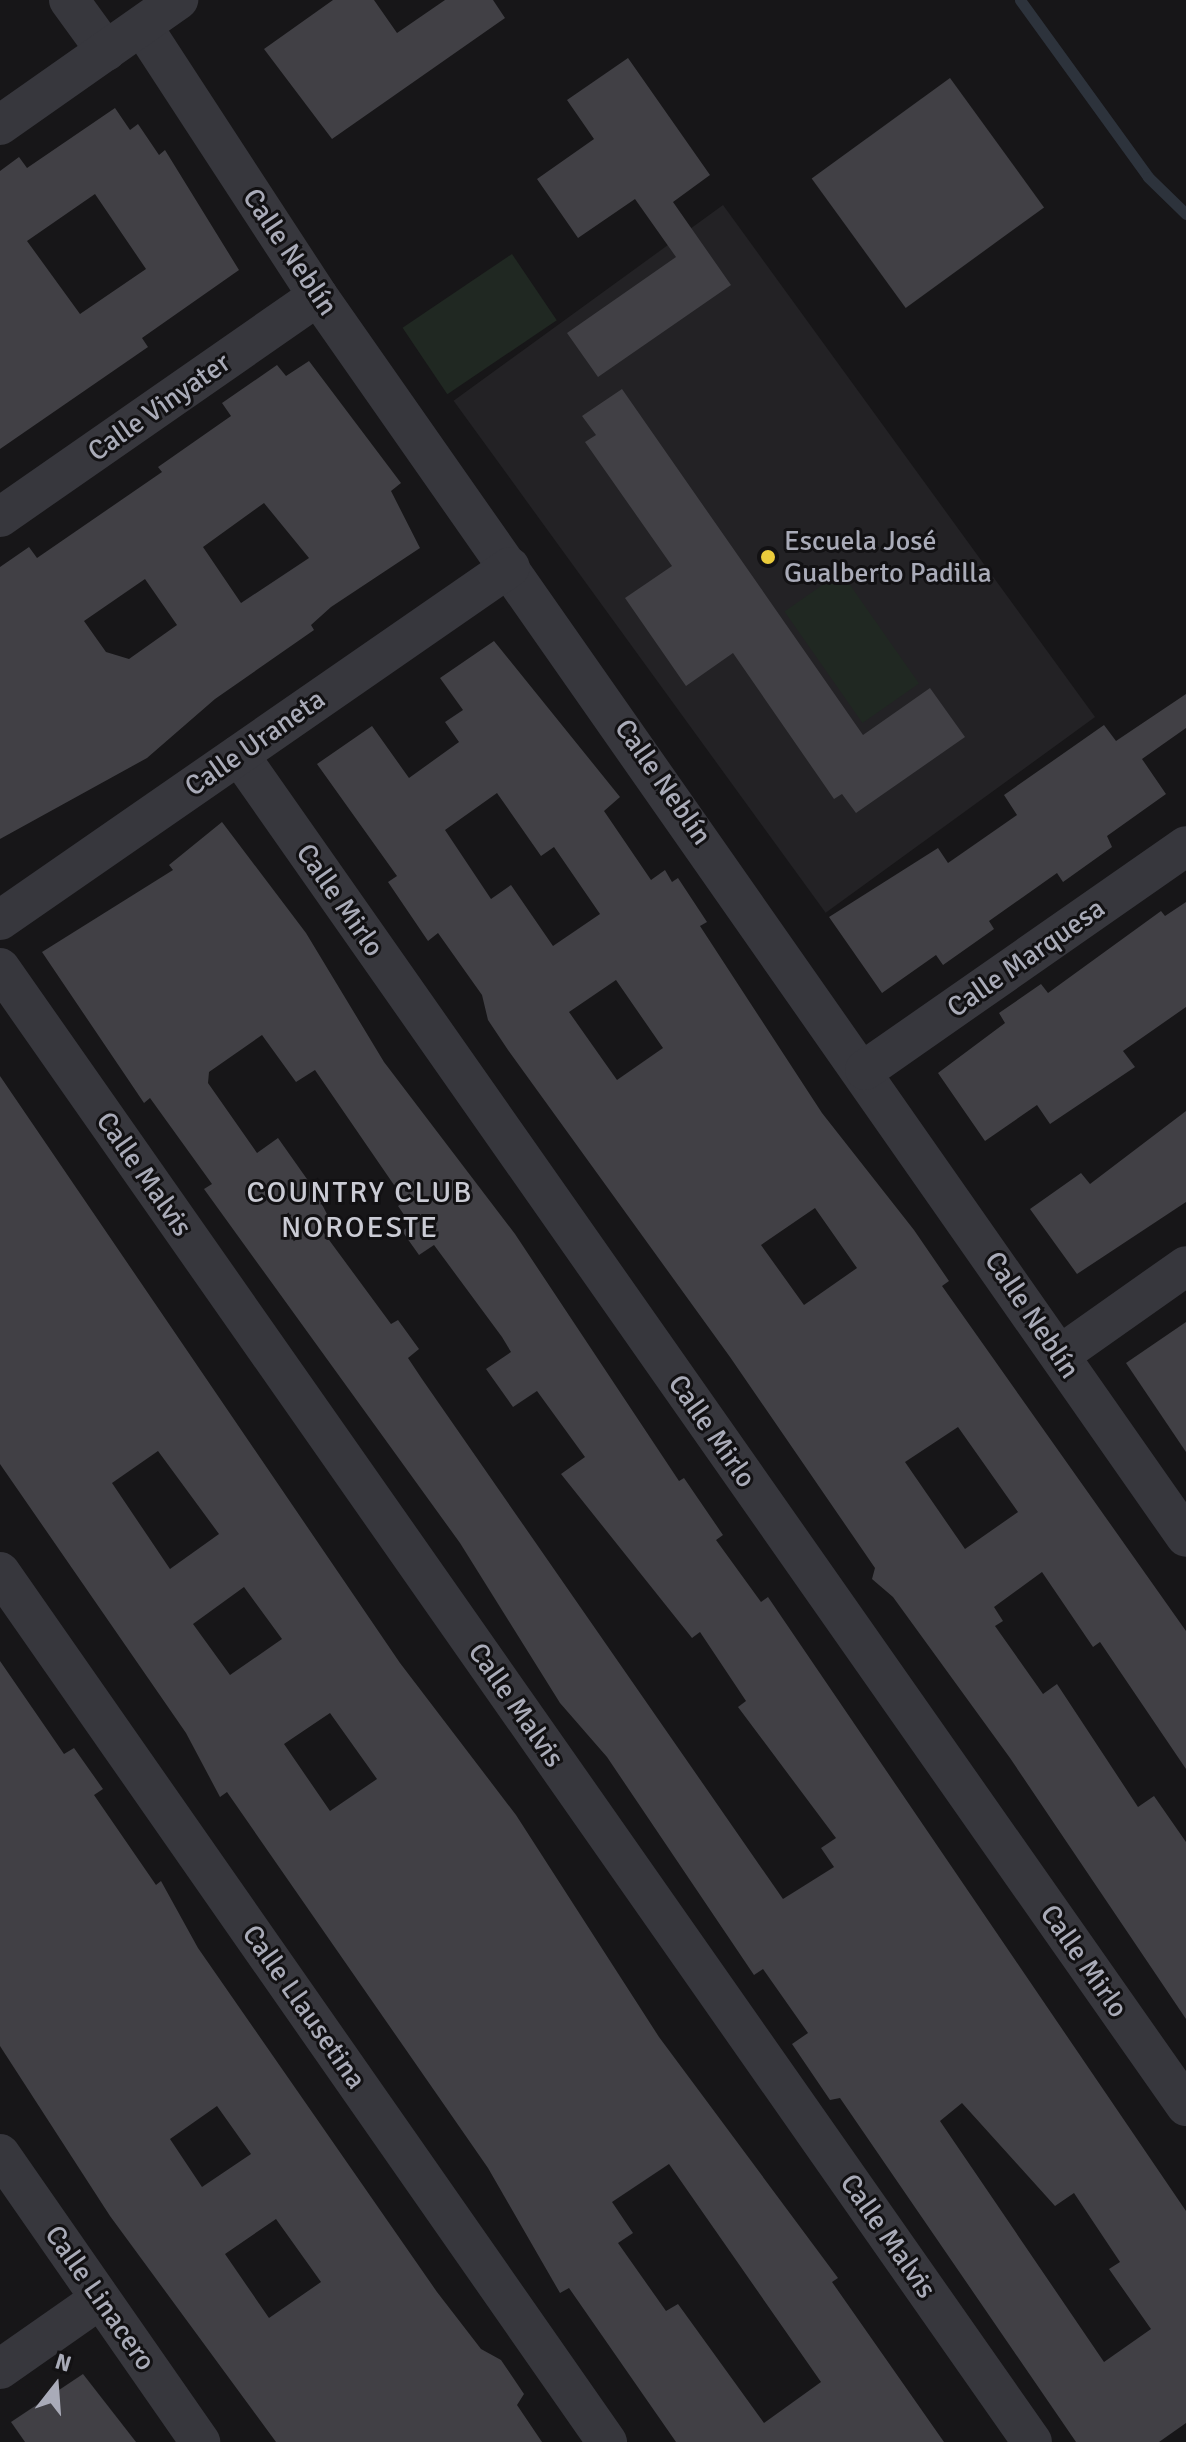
<!DOCTYPE html>
<meta charset="utf-8">
<style>
body{margin:0}
#map{position:relative;width:1186px;height:2442px;overflow:hidden;background:#171618;font-family:Signika,sans-serif}
div>[style]{position:absolute}
.built>*{inset:0;background:#232225;transform-origin:0 0}
.green>*{inset:0;background:#202822;transform-origin:0 0}
.stream>*{height:11px;margin:-5.5px;padding:0 5.5px;transform-origin:5.5px;border-radius:5.5px;background:#2d333c}
.building>*{inset:0;background:#414045;transform-origin:0 0}
.street>*{height:40px;margin:-20px;padding:0 20px;transform-origin:20px;border-radius:20px;background:#37373d}
.dots>*{width:22px;height:22px;translate:-50% -50%;box-sizing:border-box;border:4px solid #121113;border-radius:50%}
span{translate:-50% -50%;white-space:nowrap;text-align:center;line-height:1.15;-webkit-text-stroke:6px #121113;paint-order:stroke}
.street-label{font-size:28px;color:#a9abb8}
.poi-label{font-size:28px;color:#a9abb8}
.left{translate:0 -50%;text-align:left}
.neighbourhood-label{font-size:30px;color:#cacbd4;letter-spacing:2px}
.north{position:absolute;left:16px;top:2346px;width:80px;height:80px;-webkit-text-stroke:6px #121113;paint-order:stroke;rotate:17deg;font-size:22px;font-weight:700;line-height:32px;text-align:center;color:#a9abb8}
.north::after{content:'';display:block;margin:auto;width:28px;height:36px;background:#a9abb8;clip-path:polygon(50% 0,100% 100%,50% 72%,0 100%)}
</style>
<div id="map">
<div class="built">
<div style="left:723px;top:205px;width:633px;height:333px;rotate:54deg"></div>
</div>
<div class="green">
<div style="left:512px;top:254px;width:80px;height:132px;rotate:56deg"></div>
<div style="left:841px;top:572px;width:136px;height:69px;rotate:55deg"></div>
</div>
<div class="stream">
<div style="left:1020px;top:0;width:218px;rotate:54.1deg"></div>
<div style="left:1148px;top:177px;width:53px;rotate:44.2deg"></div>
</div>
<div class="building">
<div style="clip-path:polygon(333px 0,374px 0,397px 33px,445px 0,493px 0,505px 18px,332px 139px,264px 49px)"></div>
<div style="clip-path:polygon(628px 58px,710px 175px,673px 202px,731px 285px,598px 377px,567px 333px,676px 257px,635px 199px,578px 238px,537px 179px,594px 139px,567px 100px)"></div>
<div style="left:950px;top:78px;width:160px;height:171px;rotate:54deg"></div>
<div style="clip-path:polygon(evenodd,115px 108px,130px 130px,138px 124px,159px 155px,165px 150px,239px 270px,142px 338px,148px 347px,0 449px,0 171px,19px 157px,27px 168px,115px 108px,95px 194px,146px 269px,80px 314px,27px 241px,95px 194px)"></div>
<div style="clip-path:polygon(evenodd,309px 361px,401px 483px,391px 491px,420px 548px,331px 607px,311px 625px,314px 630px,215px 699px,147px 758px,0 839px,0 567px,29px 547px,37px 558px,162px 472px,158px 467px,231px 416px,222px 403px,277px 365px,286px 376px,309px 361px,264px 503px,309px 558px,241px 603px,203px 547px,264px 503px,309px 361px,145px 579px,177px 625px,129px 659px,106px 652px,84px 621px,145px 579px)"></div>
<div style="clip-path:polygon(622px 389px,863px 735px,930px 688px,965px 737px,856px 813px,842px 794px,834px 799px,733px 653px,686px 686px,625px 598px,672px 566px,585px 442px,596px 435px,582px 416px)"></div>
<div style="clip-path:polygon(evenodd,494px 641px,620px 797px,604px 811px,651px 880px,665px 870px,672px 882px,678px 878px,707px 922px,700px 926px,822px 1113px,914px 1230px,949px 1281px,942px 1286px,1186px 1631px,1186px 1769px,1100px 1642px,1093px 1647px,1042px 1572px,994px 1607px,1003px 1621px,995px 1626px,1043px 1694px,1057px 1684px,1138px 1807px,1154px 1796px,1186px 1842px,1186px 2019px,1010px 1758px,893px 1597px,872px 1579px,875px 1568px,730px 1357px,508px 1050px,488px 1020px,482px 995px,438px 933px,428px 941px,388px 882px,397px 876px,317px 764px,372px 726px,409px 778px,459px 742px,445px 722px,463px 710px,440px 678px,494px 641px,497px 793px,541px 856px,554px 847px,600px 914px,553px 946px,511px 885px,491px 899px,445px 830px,497px 793px,494px 641px,616px 980px,663px 1048px,617px 1080px,569px 1012px,616px 980px,494px 641px,815px 1208px,857px 1268px,804px 1305px,761px 1245px,815px 1208px,494px 641px,958px 1427px,1018px 1512px,965px 1549px,905px 1462px,958px 1427px)"></div>
<div style="clip-path:polygon(1186px 694px,1186px 728px,1142px 759px,1166px 794px,1107px 836px,1112px 847px,1063px 882px,1057px 873px,989px 921px,994px 929px,943px 965px,936px 955px,882px 993px,829px 917px,938px 848px,948px 863px,1017px 815px,1004px 795px,1104px 725px,1116px 741px)"></div>
<div style="clip-path:polygon(evenodd,222px 822px,306px 933px,384px 1062px,515px 1234px,679px 1481px,684px 1478px,723px 1535px,716px 1540px,761px 1602px,768px 1597px,1186px 2211px,1186px 2423px,1159px 2442px,1076px 2442px,840px 2098px,830px 2100px,792px 2044px,808px 2033px,763px 1969px,754px 1975px,607px 1757px,560px 1703px,460px 1543px,204px 1189px,212px 1184px,150px 1098px,144px 1103px,42px 952px,173px 870px,169px 865px,222px 822px,262px 1035px,296px 1082px,315px 1070px,405px 1201px,398px 1206px,411px 1225px,402px 1231px,419px 1255px,434px 1245px,502px 1337px,511px 1352px,486px 1369px,513px 1407px,537px 1391px,585px 1457px,561px 1474px,692px 1638px,700px 1632px,746px 1701px,738px 1707px,836px 1838px,821px 1848px,834px 1867px,783px 1899px,422px 1379px,408px 1358px,419px 1349px,398px 1320px,391px 1324px,318px 1225px,329px 1218px,314px 1189px,278px 1138px,257px 1153px,208px 1083px,209px 1072px,262px 1035px,222px 822px,962px 2103px,1055px 2206px,1074px 2193px,1120px 2262px,1109px 2269px,1151px 2329px,1104px 2362px,940px 2121px,962px 2103px)"></div>
<div style="clip-path:polygon(1186px 902px,1186px 1007px,1123px 1051px,1135px 1067px,1050px 1124px,1037px 1105px,985px 1141px,938px 1073px,1005px 1023px,999px 1013px,1041px 984px,1048px 993px,1161px 911px,1165px 916px)"></div>
<div style="clip-path:polygon(evenodd,0 1076px,400px 1663px,516px 1815px,659px 2037px,838px 2278px,832px 2282px,944px 2442px,676px 2442px,569px 2288px,560px 2293px,488px 2168px,227px 1792px,220px 1797px,186px 1733px,0 1464px,0 1076px,158px 1451px,219px 1534px,170px 1569px,112px 1483px,158px 1451px,0 1076px,244px 1587px,282px 1639px,230px 1675px,193px 1624px,244px 1587px,0 1076px,330px 1713px,377px 1779px,330px 1811px,284px 1744px,330px 1713px,0 1076px,669px 2164px,821px 2382px,764px 2423px,678px 2304px,666px 2311px,618px 2243px,633px 2233px,612px 2202px,669px 2164px)"></div>
<div style="clip-path:polygon(1186px 1111px,1186px 1202px,1077px 1274px,1030px 1209px,1081px 1173px,1090px 1184px)"></div>
<div style="clip-path:polygon(1186px 1322px,1186px 1452px,1126px 1363px)"></div>
<div style="clip-path:polygon(evenodd,0 1661px,64px 1754px,74px 1748px,103px 1789px,94px 1795px,156px 1885px,161px 1881px,198px 1948px,437px 2292px,481px 2349px,501px 2360px,524px 2394px,517px 2405px,542px 2442px,276px 2442px,110px 2216px,0 2046px,0 1661px,217px 2106px,251px 2154px,202px 2187px,170px 2139px,217px 2106px,0 1661px,276px 2219px,321px 2282px,269px 2318px,225px 2254px,276px 2219px)"></div>
<div style="clip-path:polygon(83px 2374px,136px 2442px,25px 2442px,11px 2422px)"></div>
</div>
<div class="street">
<div style="left:69px;top:0;width:63px;rotate:54deg"></div>
<div style="left:142px;top:26px;width:322px;rotate:56.9deg"></div>
<div style="left:318px;top:296px;width:1514px;rotate:55.03deg"></div>
<div style="left:0;top:125px;width:218px;rotate:-35.1deg"></div>
<div style="left:0;top:517px;width:387px;rotate:-34.8deg"></div>
<div style="left:239px;top:755px;width:1650px;rotate:54.97deg"></div>
<div style="left:0;top:920px;width:620px;rotate:-34.69deg"></div>
<div style="left:0;top:968px;width:1799px;rotate:55deg"></div>
<div style="left:865px;top:1070px;width:391px;rotate:-34.9deg"></div>
<div style="left:1060px;top:1355px;width:154px;rotate:-35.2deg"></div>
<div style="left:0;top:1572px;width:1061px;rotate:55.1deg"></div>
<div style="left:0;top:2154px;width:351px;rotate:55.2deg"></div>
<div style="left:0;top:2369px;width:122px;rotate:-35deg"></div>
</div>
<div class="dots">
<div style="left:768px;top:557px;background:#ebcc3c"></div>
</div>
<div class="street-label">
<span style="left:290px;top:252px;rotate:56deg">Calle Neblín</span>
<span style="left:159px;top:407px;rotate:-35deg">Calle Vinyater</span>
<span style="left:255px;top:743px;rotate:-35deg">Calle Uraneta</span>
<span style="left:663px;top:782px;rotate:55deg">Calle Neblín</span>
<span style="left:340px;top:900px;rotate:55deg">Calle Mirlo</span>
<span style="left:1026px;top:958px;rotate:-35deg">Calle Marquesa</span>
<span style="left:144px;top:1174px;rotate:55deg">Calle Malvis</span>
<span style="left:1032px;top:1315px;rotate:56deg">Calle Neblín</span>
<span style="left:712px;top:1431px;rotate:55deg">Calle Mirlo</span>
<span style="left:516px;top:1705px;rotate:55deg">Calle Malvis</span>
<span style="left:1084px;top:1961px;rotate:55deg">Calle Mirlo</span>
<span style="left:304px;top:2007px;rotate:55deg">Calle Llausetina</span>
<span style="left:888px;top:2236px;rotate:55deg">Calle Malvis</span>
<span style="left:100px;top:2298px;rotate:55deg">Calle Linacero</span>
</div>
<div class="poi-label">
<span class="left" style="left:784px;top:557px">Escuela José<br>Gualberto Padilla</span>
</div>
<div class="neighbourhood-label">
<span style="left:360px;top:1210px">COUNTRY CLUB<br>NOROESTE</span>
</div>
<div class="north">N</div>
</div>
